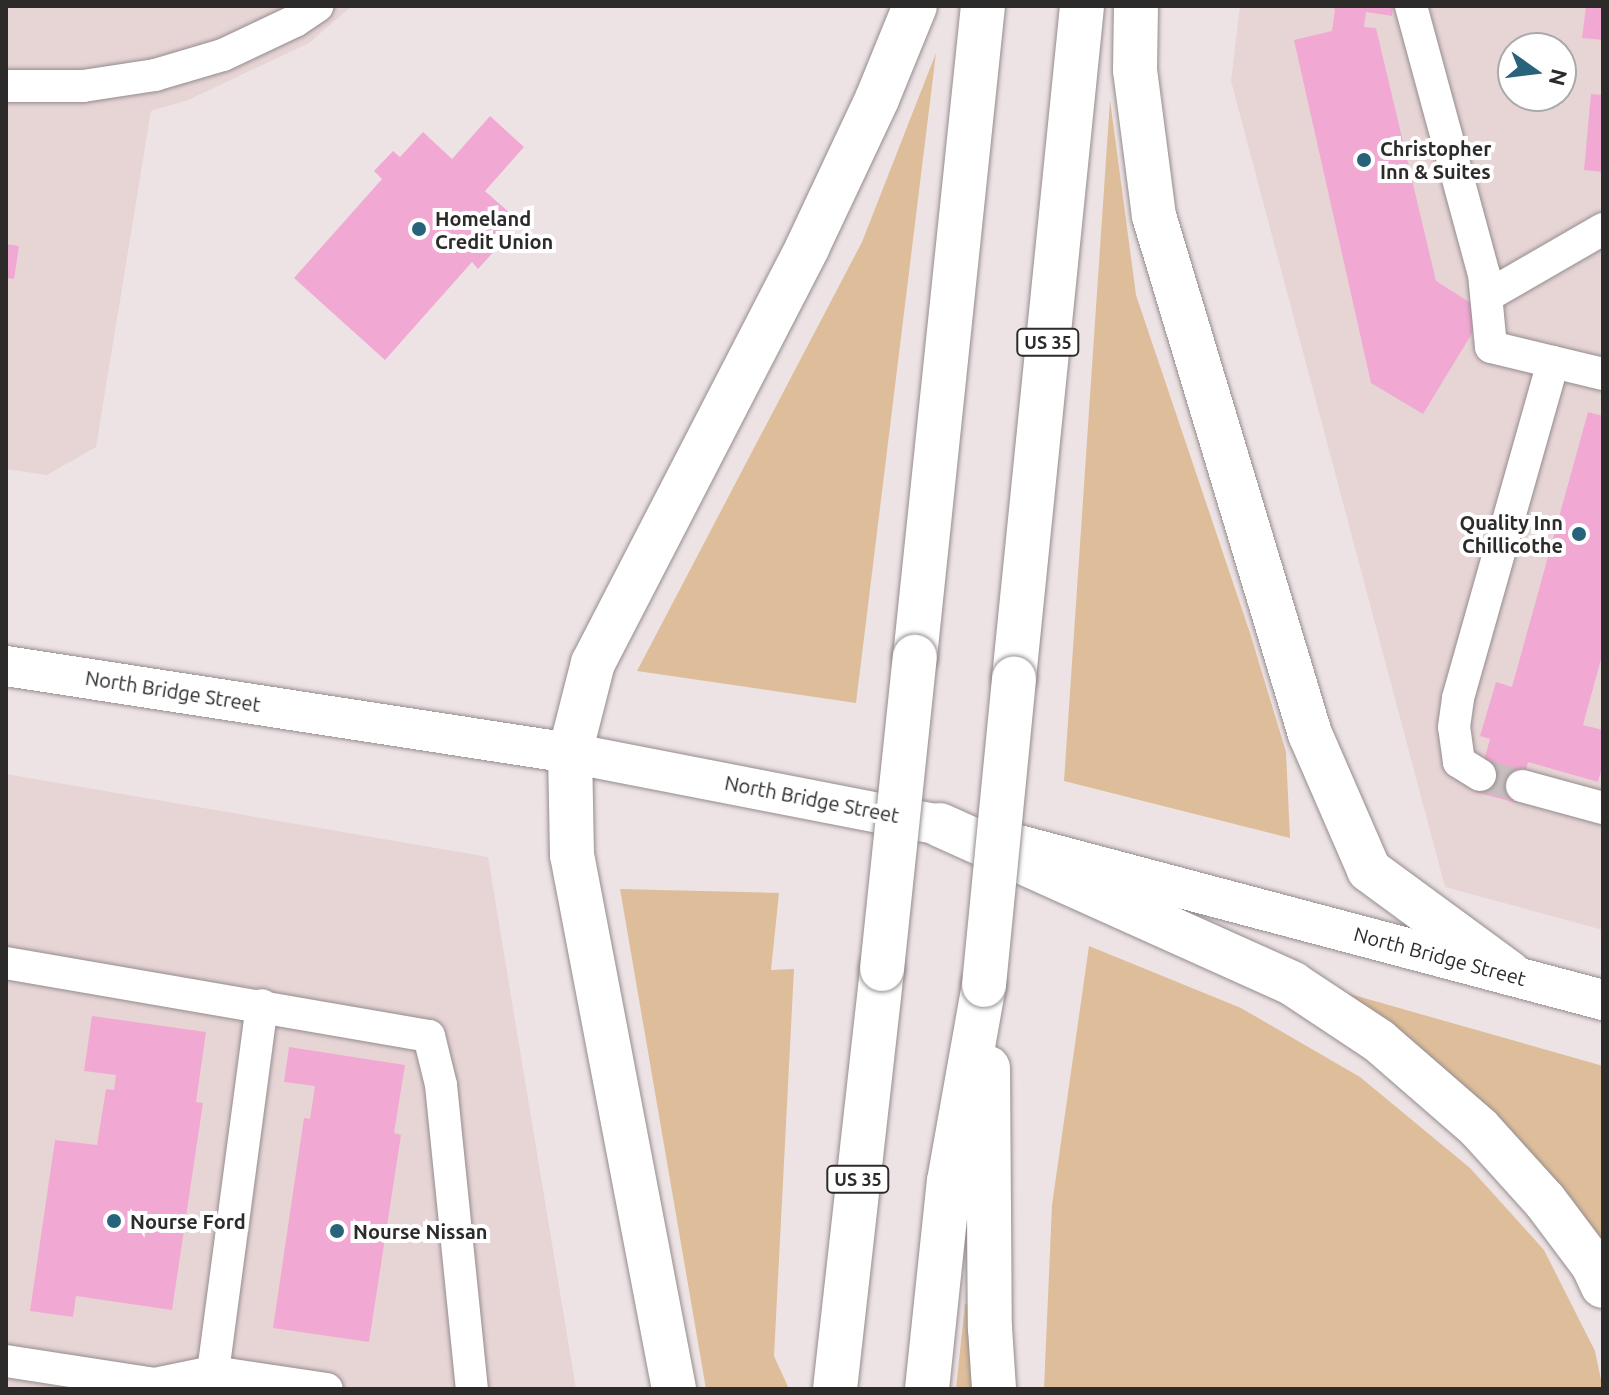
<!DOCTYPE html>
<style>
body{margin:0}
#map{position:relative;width:1609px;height:1395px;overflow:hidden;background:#ede3e4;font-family:Ubuntu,sans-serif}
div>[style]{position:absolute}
.built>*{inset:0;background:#e7d5d6}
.green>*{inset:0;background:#debe9a}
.building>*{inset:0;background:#f1a9d3}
.minor-tunnel>*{height:32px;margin-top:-16px;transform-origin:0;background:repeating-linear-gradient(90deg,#c7bebf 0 32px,transparent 0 48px)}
.roads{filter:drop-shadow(0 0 2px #958c8d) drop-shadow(0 0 2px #958c8d)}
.minor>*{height:32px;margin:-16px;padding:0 16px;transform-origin:16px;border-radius:16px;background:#fff}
.major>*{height:40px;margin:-20px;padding:0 20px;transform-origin:20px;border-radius:20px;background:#fff}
.highway>*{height:44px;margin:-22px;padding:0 22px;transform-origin:22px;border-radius:22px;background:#fff}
.bridges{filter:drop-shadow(0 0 2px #958c8d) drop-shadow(0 0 2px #958c8d)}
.highway-bridge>*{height:44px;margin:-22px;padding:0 22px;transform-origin:22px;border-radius:22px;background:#fff}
.dots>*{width:22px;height:22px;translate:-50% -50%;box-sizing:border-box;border:4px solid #fff;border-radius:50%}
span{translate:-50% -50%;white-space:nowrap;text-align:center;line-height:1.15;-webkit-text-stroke:8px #fff;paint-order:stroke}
.shield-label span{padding:2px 6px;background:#fff;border:2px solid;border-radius:6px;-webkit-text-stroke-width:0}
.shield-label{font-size:18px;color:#2d2a2a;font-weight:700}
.poi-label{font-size:20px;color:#2d2a2a;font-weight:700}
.left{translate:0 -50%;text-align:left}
.right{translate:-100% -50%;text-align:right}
.street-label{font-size:20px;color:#2d2a2a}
.frame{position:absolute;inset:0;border:8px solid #2d2a2a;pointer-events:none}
.north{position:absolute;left:1497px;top:32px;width:80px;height:80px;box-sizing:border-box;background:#fff;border:2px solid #abaaaa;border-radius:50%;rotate:104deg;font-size:22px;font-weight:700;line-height:32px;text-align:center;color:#2d2a2a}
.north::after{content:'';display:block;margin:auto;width:28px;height:36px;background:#28637b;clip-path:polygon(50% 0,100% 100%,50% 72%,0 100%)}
</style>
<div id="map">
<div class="built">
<div style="clip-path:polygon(6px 6px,352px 6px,309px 43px,188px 100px,151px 111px,96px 447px,47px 475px,6px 469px)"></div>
<div style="clip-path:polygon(evenodd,1240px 6px,1603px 6px,1603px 930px,1445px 887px,1231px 81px,1240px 6px,1513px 48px,1561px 48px,1561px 96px,1513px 96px,1513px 48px)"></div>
<div style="clip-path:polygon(6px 774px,488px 857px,576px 1389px,6px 1389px)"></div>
</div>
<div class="green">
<div style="clip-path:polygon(936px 53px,856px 703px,637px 671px,862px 242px)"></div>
<div style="clip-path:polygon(1110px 100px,1136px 295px,1250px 633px,1286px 752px,1290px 838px,1064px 781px)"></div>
<div style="clip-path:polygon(620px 889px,779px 893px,771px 970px,794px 969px,774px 1356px,789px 1389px,706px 1389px)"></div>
<div style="clip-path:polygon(1089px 946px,1241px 1008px,1360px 1077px,1470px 1168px,1544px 1250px,1595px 1351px,1603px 1389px,1044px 1389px,1052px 1205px)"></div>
<div style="clip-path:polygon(1336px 990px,1603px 1066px,1603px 1251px)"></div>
<div style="clip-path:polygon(965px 1304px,973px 1305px,979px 1389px,956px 1389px)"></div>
</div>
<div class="building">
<div style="clip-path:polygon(1328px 6px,1393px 6px,1392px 16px,1366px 12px,1364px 27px,1376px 28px,1436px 281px,1485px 312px,1423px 414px,1371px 383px,1294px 40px,1332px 31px,1335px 9px)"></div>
<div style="clip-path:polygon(1586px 6px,1603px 6px,1603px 40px,1582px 38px)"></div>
<div style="clip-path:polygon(1591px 94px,1603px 95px,1603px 172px,1584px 170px)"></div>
<div style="clip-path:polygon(490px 116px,524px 147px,485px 191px,513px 216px,490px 242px,497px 248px,478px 269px,472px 262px,385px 360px,294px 278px,382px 179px,374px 171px,393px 151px,400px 157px,423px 132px,452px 159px)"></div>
<div style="clip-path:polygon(6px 244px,19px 246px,14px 279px,6px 278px)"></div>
<div style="clip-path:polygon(1588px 412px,1603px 416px,1603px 652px,1583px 725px,1603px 730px,1603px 764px,1598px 782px,1528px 762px,1517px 803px,1475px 792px,1490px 739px,1480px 736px,1496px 682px,1512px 687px)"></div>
<div style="clip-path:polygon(92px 1016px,206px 1032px,196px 1102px,203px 1103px,172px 1310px,76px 1296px,73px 1317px,30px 1311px,55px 1140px,97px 1145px,106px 1089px,114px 1090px,116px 1075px,84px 1071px)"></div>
<div style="clip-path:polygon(289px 1047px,405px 1065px,394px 1133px,401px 1135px,369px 1342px,273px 1328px,304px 1118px,310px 1119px,315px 1086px,284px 1082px)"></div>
</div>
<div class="minor-tunnel">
<div style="left:1480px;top:775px;width:43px;rotate:14.7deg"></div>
</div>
<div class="roads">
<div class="minor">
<div style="left:1411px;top:6px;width:278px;rotate:74.8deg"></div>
<div style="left:1484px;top:274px;width:73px;rotate:84.5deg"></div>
<div style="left:1491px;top:347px;width:64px;rotate:13.6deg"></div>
<div style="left:6px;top:86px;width:77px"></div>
<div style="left:83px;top:86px;width:73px;rotate:-8.7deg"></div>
<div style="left:155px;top:75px;width:71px;rotate:-16.4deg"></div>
<div style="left:223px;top:55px;width:80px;rotate:-25.3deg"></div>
<div style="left:295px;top:21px;width:27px;rotate:-34deg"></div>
<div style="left:1487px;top:296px;width:134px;rotate:-30deg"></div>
<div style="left:1480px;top:775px;width:25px;rotate:-148deg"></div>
<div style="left:1459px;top:762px;width:35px;rotate:-98deg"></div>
<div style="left:1454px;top:727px;width:29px;rotate:-82deg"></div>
<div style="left:1458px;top:698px;width:349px;rotate:-74.2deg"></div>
<div style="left:1553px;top:362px;width:51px;rotate:13.5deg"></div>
<div style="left:1522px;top:786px;width:84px;rotate:15.2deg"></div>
<div style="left:6px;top:963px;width:429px;rotate:9.8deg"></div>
<div style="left:429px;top:1036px;width:50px;rotate:76.2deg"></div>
<div style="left:441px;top:1085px;width:306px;rotate:84.2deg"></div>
<div style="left:6px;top:1361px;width:151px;rotate:8.8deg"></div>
<div style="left:155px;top:1384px;width:59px;rotate:-11.7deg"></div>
<div style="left:213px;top:1372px;width:115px;rotate:8.5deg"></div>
<div style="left:213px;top:1372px;width:370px;rotate:-82.4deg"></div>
</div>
<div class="major">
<div style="left:6px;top:666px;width:571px;rotate:8.77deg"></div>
<div style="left:570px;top:753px;width:367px;rotate:11deg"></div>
<div style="left:1015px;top:844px;width:608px;rotate:14.86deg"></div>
</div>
<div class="highway">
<div style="left:1136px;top:6px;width:64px;rotate:90.9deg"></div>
<div style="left:1135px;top:70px;width:147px;rotate:82.6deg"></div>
<div style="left:1154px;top:216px;width:541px;rotate:73.24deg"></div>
<div style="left:1310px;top:734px;width:148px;rotate:66.5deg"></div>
<div style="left:1369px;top:870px;width:174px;rotate:36.3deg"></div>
<div style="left:915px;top:657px;width:655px;rotate:-84.04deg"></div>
<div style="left:1014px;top:678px;width:675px;rotate:-84.22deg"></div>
<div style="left:940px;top:825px;width:387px;rotate:24.2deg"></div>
<div style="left:1293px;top:984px;width:103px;rotate:33.5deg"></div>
<div style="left:1379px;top:1041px;width:133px;rotate:41deg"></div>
<div style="left:1479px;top:1128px;width:98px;rotate:47.9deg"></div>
<div style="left:1545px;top:1201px;width:80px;rotate:53.1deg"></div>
<div style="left:1593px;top:1265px;width:23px;rotate:65deg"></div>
<div style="left:988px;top:1068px;width:260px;rotate:89.6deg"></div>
<div style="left:990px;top:1328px;width:61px;rotate:86.2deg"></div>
<div style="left:674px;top:1389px;width:544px;rotate:-100.81deg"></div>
<div style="left:572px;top:855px;width:102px;rotate:-91.1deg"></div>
<div style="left:570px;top:753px;width:93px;rotate:-75.7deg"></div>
<div style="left:593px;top:663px;width:467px;rotate:-62.7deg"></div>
<div style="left:807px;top:248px;width:165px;rotate:-64.8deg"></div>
<div style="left:877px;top:99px;width:100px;rotate:-67.8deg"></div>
<div style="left:835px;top:1389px;width:423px;rotate:-83.6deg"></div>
<div style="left:927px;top:1389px;width:209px;rotate:-84deg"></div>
<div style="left:949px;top:1181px;width:199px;rotate:-79.9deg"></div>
</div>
</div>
<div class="bridges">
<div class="highway-bridge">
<div style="left:882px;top:969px;width:314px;rotate:-84deg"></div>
<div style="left:984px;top:985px;width:308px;rotate:-84.4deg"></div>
</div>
</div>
<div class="dots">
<div style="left:1364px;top:160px;background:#28637b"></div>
<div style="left:419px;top:229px;background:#28637b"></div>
<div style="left:1579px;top:534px;background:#28637b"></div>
<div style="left:114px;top:1221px;background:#28637b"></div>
<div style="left:337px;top:1231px;background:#28637b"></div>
</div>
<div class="shield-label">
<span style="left:1048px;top:342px">US 35</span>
<span style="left:858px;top:1179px">US 35</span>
</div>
<div class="poi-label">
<span class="left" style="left:1380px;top:160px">Christopher<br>Inn &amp; Suites</span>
<span class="left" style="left:435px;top:230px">Homeland<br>Credit Union</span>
<span class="right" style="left:1563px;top:534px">Quality Inn<br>Chillicothe</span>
<span class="left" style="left:130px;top:1221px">Nourse Ford</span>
<span class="left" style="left:353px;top:1231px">Nourse Nissan</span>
</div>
<div class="street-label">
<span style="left:173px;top:691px;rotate:9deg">North Bridge Street</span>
<span style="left:812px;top:799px;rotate:11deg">North Bridge Street</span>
<span style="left:1440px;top:956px;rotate:15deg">North Bridge Street</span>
</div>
<div class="frame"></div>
<div class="north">N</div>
</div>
